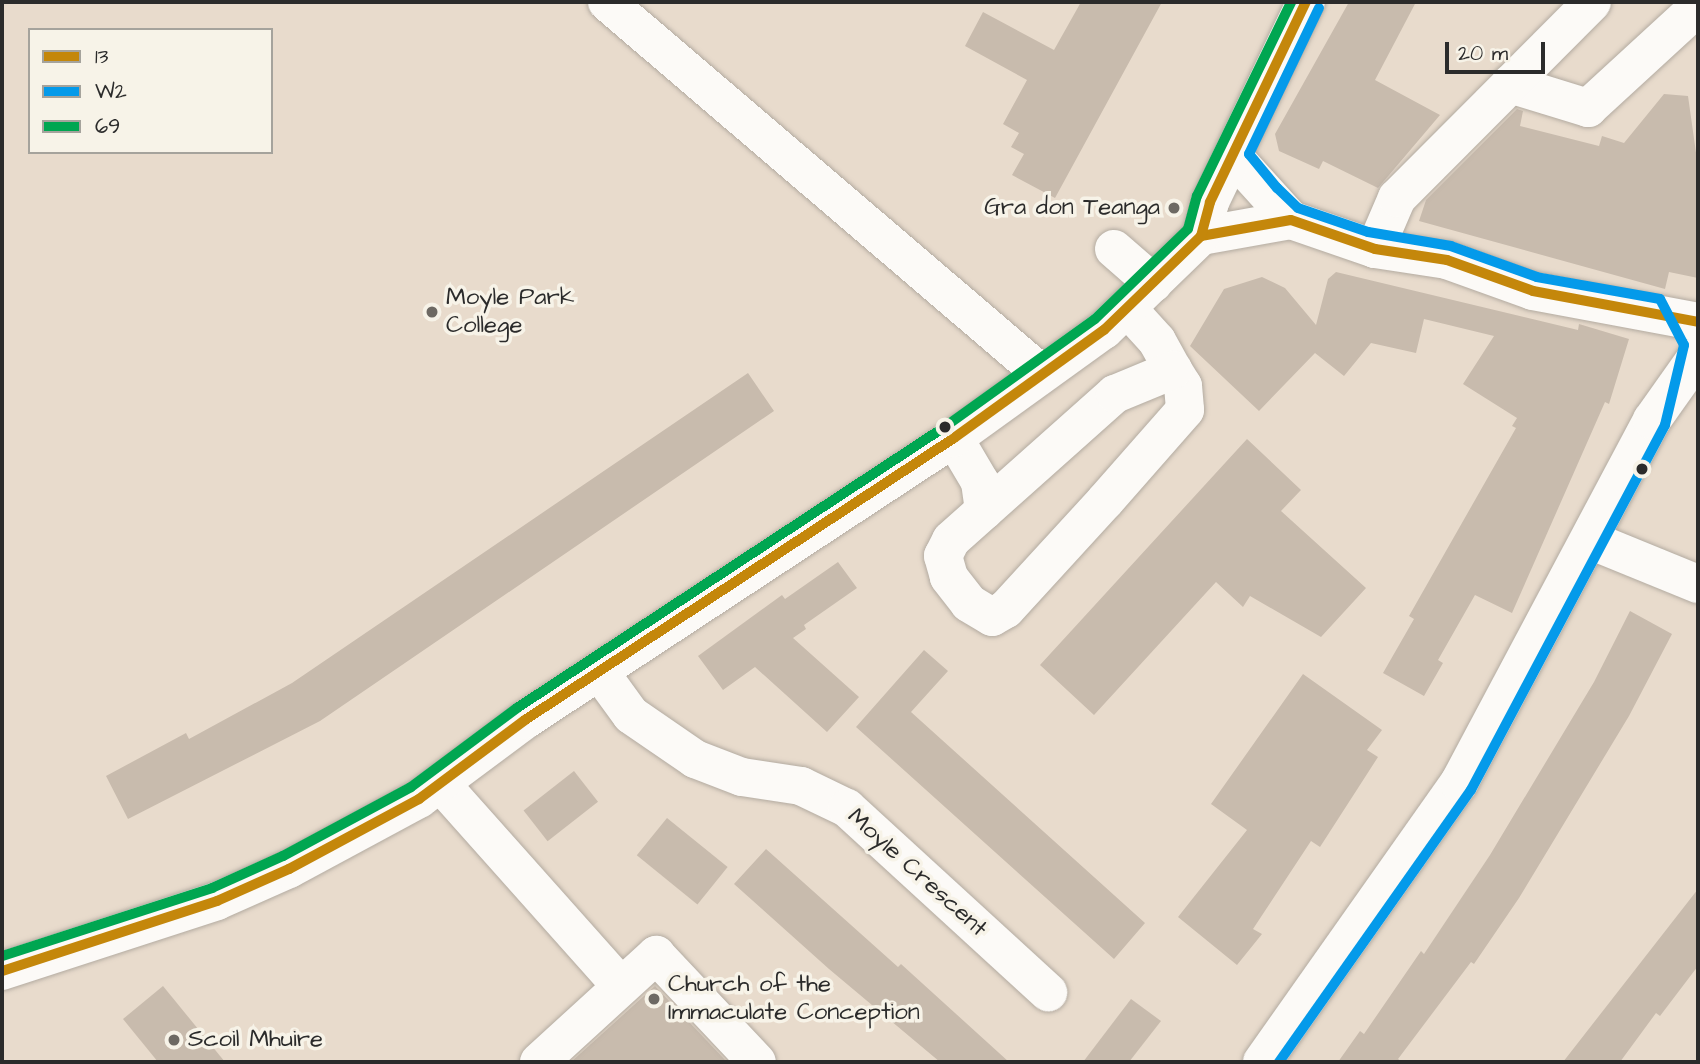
<!DOCTYPE html>
<style>
body{margin:0}
#map{position:relative;width:1700px;height:1064px;overflow:hidden;background:#e8dbcc;font-family:"Architects Daughter",sans-serif}
div>[style]{position:absolute}
.building>*{inset:0;background:#c8bbad;transform-origin:0 0}
.roads{filter:drop-shadow(0 0 2px #b3aba1) drop-shadow(0 0 2px #b3aba1)}
.minor>*{height:38px;margin:-19px;padding:0 19px;transform-origin:19px;border-radius:19px;background:#fcfaf7}
.bus-1>*{height:10px;margin:-5px;padding:0 5px;transform-origin:5px;border-radius:5px;background:#c4870b}
.bus-2>*{height:10px;margin:-5px;padding:0 5px;transform-origin:5px;border-radius:5px;background:#049aea}
.bus-3>*{height:10px;margin:-5px;padding:0 5px;transform-origin:5px;border-radius:5px;background:#00a651}
.dots>*{width:19px;height:19px;translate:-50% -50%;box-sizing:border-box;border:4px solid #f7f3e8;border-radius:50%}
span{translate:-50% -50%;white-space:nowrap;text-align:center;line-height:1.15;-webkit-text-stroke:7px #f7f3e8;paint-order:stroke}
.poi-label{font-size:24px;color:#2b2b2b}
.right{translate:-100% -50%;text-align:right}
.left{translate:0 -50%;text-align:left}
.street-label{font-size:24px;color:#2b2b2b}
.frame{position:absolute;inset:0;border:4px solid #2b2b2b;pointer-events:none}
.legend{position:absolute;left:28px;top:28px;width:245px;height:126px;box-sizing:border-box;background:#f7f3e8;border:2px solid #a5a39c;margin:0;padding:9px 12px;list-style:none;font-size:21px;color:#2b2b2b}
.legend li{display:flex;align-items:center;gap:14px;height:35px}
.legend b{width:35px;border:2px solid #a5a39c}
.scale{position:absolute;left:1445px;top:42px;width:100px;height:32px;box-sizing:border-box;border:4px solid #2b2b2b;border-top:0;padding-left:9px;font-size:21px;line-height:24px;white-space:nowrap;color:#2b2b2b;-webkit-text-stroke:5px #f7f3e8;paint-order:stroke}
</style>
<div id="map">
<div class="building">
<div style="clip-path:polygon(1081px 2px,1162px 2px,1055px 198px,1012px 175px,1024px 154px,1011px 147px,1019px 133px,1003px 124px,1027px 80px,965px 46px,983px 12px,1054px 50px)"></div>
<div style="clip-path:polygon(1349px 2px,1416px 2px,1375px 80px,1440px 115px,1378px 188px,1323px 161px,1319px 169px,1279px 151px,1275px 134px)"></div>
<div style="clip-path:polygon(1664px 94px,1688px 96px,1698px 167px,1698px 278px,1669px 272px,1665px 289px,1419px 221px,1426px 200px,1517px 109px,1523px 111px,1520px 126px,1599px 146px,1602px 136px,1624px 143px)"></div>
<div style="clip-path:polygon(1336px 272px,1578px 330px,1579px 324px,1629px 339px,1609px 404px,1605px 402px,1512px 613px,1475px 595px,1438px 660px,1443px 663px,1424px 696px,1383px 673px,1414px 619px,1409px 616px,1516px 428px,1512px 426px,1517px 418px,1463px 384px,1494px 336px,1424px 319px,1416px 353px,1371px 343px,1344px 376px,1315px 353px,1259px 411px,1190px 346px,1224px 289px,1262px 277px,1285px 288px,1316px 325px,1328px 279px)"></div>
<div style="clip-path:polygon(748px 373px,774px 411px,320px 721px,128px 819px,106px 776px,186px 733px,189px 739px,292px 683px)"></div>
<div style="clip-path:polygon(1247px 439px,1301px 490px,1281px 511px,1366px 588px,1321px 637px,1250px 596px,1243px 607px,1216px 582px,1094px 715px,1040px 665px)"></div>
<div style="clip-path:polygon(838px 562px,857px 588px,804px 625px,806px 629px,793px 638px,859px 697px,827px 732px,755px 667px,723px 690px,698px 656px,782px 595px,785px 599px)"></div>
<div style="clip-path:polygon(1630px 611px,1672px 634px,1629px 716px,1519px 898px,1474px 964px,1471px 962px,1398px 1059px,1402px 1062px,1338px 1062px,1360px 1031px,1364px 1034px,1421px 951px,1424px 954px,1490px 855px,1594px 682px)"></div>
<div style="clip-path:polygon(924px 650px,948px 671px,911px 712px,1145px 923px,1114px 959px,856px 727px)"></div>
<div style="clip-path:polygon(1303px 674px,1382px 730px,1367px 750px,1378px 757px,1320px 847px,1311px 841px,1253px 929px,1262px 934px,1237px 965px,1178px 917px,1247px 830px,1211px 804px)"></div>
<div style="left:574px;top:771px;width:39px;height:64px;rotate:52deg"></div>
<div style="left:667px;top:818px;width:78px;height:48px;rotate:39deg"></div>
<div style="clip-path:polygon(766px 849px,898px 967px,901px 964px,1009px 1062px,940px 1062px,829px 969px,734px 884px)"></div>
<div style="clip-path:polygon(1698px 889px,1698px 966px,1660px 1016px,1656px 1013px,1620px 1062px,1563px 1062px)"></div>
<div style="clip-path:polygon(163px 986px,225px 1062px,158px 1062px,123px 1019px)"></div>
<div style="clip-path:polygon(655px 986px,727px 1062px,571px 1062px)"></div>
<div style="clip-path:polygon(1131px 999px,1161px 1021px,1129px 1062px,1083px 1062px)"></div>
</div>
<div class="roads">
<div class="minor">
<div style="left:607px;top:2px;width:572px;rotate:40.54deg"></div>
<div style="left:1510px;top:84px;width:82px;rotate:17.1deg"></div>
<div style="left:1588px;top:108px;width:149px;rotate:-42.6deg"></div>
<div style="left:1233px;top:156px;width:86px;rotate:47.8deg"></div>
<div style="left:1201px;top:236px;width:91px;rotate:-10.1deg"></div>
<div style="left:1291px;top:220px;width:89px;rotate:19deg"></div>
<div style="left:1375px;top:249px;width:73px;rotate:8.7deg"></div>
<div style="left:1447px;top:260px;width:91px;rotate:19.8deg"></div>
<div style="left:1533px;top:291px;width:168px;rotate:10.6deg"></div>
<div style="left:1114px;top:249px;width:52px;rotate:41.1deg"></div>
<div style="left:1375px;top:249px;width:56px;rotate:-66.7deg"></div>
<div style="left:1397px;top:198px;width:276px;rotate:-45.1deg"></div>
<div style="left:1128px;top:309px;width:43px;rotate:47.8deg"></div>
<div style="left:1157px;top:341px;width:33px;rotate:61deg"></div>
<div style="left:1173px;top:370px;width:19px;rotate:58deg"></div>
<div style="left:1183px;top:386px;width:24px;rotate:85deg"></div>
<div style="left:1185px;top:410px;width:121px;rotate:131.3deg"></div>
<div style="left:1105px;top:501px;width:147px;rotate:132.5deg"></div>
<div style="left:1006px;top:609px;width:16px;rotate:150deg"></div>
<div style="left:992px;top:617px;width:27px;rotate:-149deg"></div>
<div style="left:969px;top:603px;width:33px;rotate:-128deg"></div>
<div style="left:949px;top:577px;width:22px;rotate:-106deg"></div>
<div style="left:943px;top:556px;width:18px;rotate:-63deg"></div>
<div style="left:951px;top:540px;width:220px;rotate:-41.7deg"></div>
<div style="left:1115px;top:394px;width:63px;rotate:-22.5deg"></div>
<div style="left:954px;top:438px;width:51px;rotate:59.4deg"></div>
<div style="left:980px;top:482px;width:29px;rotate:82deg"></div>
<div style="left:1590px;top:540px;width:117px;rotate:22.2deg"></div>
<div style="left:599px;top:671px;width:54px;rotate:54deg"></div>
<div style="left:631px;top:715px;width:78px;rotate:34.5deg"></div>
<div style="left:695px;top:759px;width:50px;rotate:21deg"></div>
<div style="left:742px;top:777px;width:60px;rotate:8.7deg"></div>
<div style="left:801px;top:786px;width:51px;rotate:25.6deg"></div>
<div style="left:847px;top:808px;width:273px;rotate:42.5deg"></div>
<div style="left:441px;top:784px;width:271px;rotate:48.3deg"></div>
<div style="left:2px;top:971px;width:226px;rotate:-18deg"></div>
<div style="left:217px;top:901px;width:79px;rotate:-24deg"></div>
<div style="left:289px;top:869px;width:148px;rotate:-28.3deg"></div>
<div style="left:419px;top:799px;width:132px;rotate:-36.7deg"></div>
<div style="left:525px;top:720px;width:513px;rotate:-33.32deg"></div>
<div style="left:954px;top:438px;width:185px;rotate:-35.8deg"></div>
<div style="left:1104px;top:330px;width:135px;rotate:-44.1deg"></div>
<div style="left:1201px;top:236px;width:35px;rotate:-75deg"></div>
<div style="left:1210px;top:202px;width:222px;rotate:-64.4deg"></div>
<div style="left:539px;top:1062px;width:159px;rotate:-42.4deg"></div>
<div style="left:656px;top:955px;width:147px;rotate:46.7deg"></div>
<div style="left:1262px;top:1062px;width:342px;rotate:-54.8deg"></div>
<div style="left:1459px;top:783px;width:411px;rotate:-62deg"></div>
<div style="left:1652px;top:420px;width:80px;rotate:-54.7deg"></div>
</div>
</div>
<div class="bus-1">
<div style="left:1201px;top:236px;width:91px;rotate:-10.1deg"></div>
<div style="left:1291px;top:220px;width:89px;rotate:19deg"></div>
<div style="left:1375px;top:249px;width:73px;rotate:8.7deg"></div>
<div style="left:1447px;top:260px;width:91px;rotate:19.8deg"></div>
<div style="left:1533px;top:291px;width:168px;rotate:10.6deg"></div>
<div style="left:2px;top:971px;width:226px;rotate:-18deg"></div>
<div style="left:217px;top:901px;width:79px;rotate:-24deg"></div>
<div style="left:289px;top:869px;width:148px;rotate:-28.3deg"></div>
<div style="left:419px;top:799px;width:132px;rotate:-36.7deg"></div>
<div style="left:525px;top:720px;width:513px;rotate:-33.32deg"></div>
<div style="left:954px;top:438px;width:185px;rotate:-35.8deg"></div>
<div style="left:1104px;top:330px;width:135px;rotate:-44.1deg"></div>
<div style="left:1201px;top:236px;width:35px;rotate:-75deg"></div>
<div style="left:1210px;top:202px;width:222px;rotate:-64.4deg"></div>
</div>
<div class="bus-2">
<div style="left:1279px;top:1062px;width:333px;rotate:-54.8deg"></div>
<div style="left:1471px;top:790px;width:413px;rotate:-62deg"></div>
<div style="left:1665px;top:425px;width:82px;rotate:-76.6deg"></div>
<div style="left:1684px;top:345px;width:52px;rotate:-117.6deg"></div>
<div style="left:1660px;top:299px;width:125px;rotate:-169.9deg"></div>
<div style="left:1537px;top:277px;width:91px;rotate:-160.2deg"></div>
<div style="left:1451px;top:246px;width:84px;rotate:-170.4deg"></div>
<div style="left:1368px;top:232px;width:74px;rotate:-161.1deg"></div>
<div style="left:1298px;top:208px;width:29px;rotate:-136deg"></div>
<div style="left:1277px;top:188px;width:44px;rotate:-129.5deg"></div>
<div style="left:1249px;top:154px;width:162px;rotate:-64.4deg"></div>
</div>
<div class="bus-3">
<div style="left:2px;top:956px;width:221px;rotate:-17.9deg"></div>
<div style="left:212px;top:888px;width:78px;rotate:-24.3deg"></div>
<div style="left:283px;top:856px;width:145px;rotate:-28.3deg"></div>
<div style="left:411px;top:787px;width:132px;rotate:-36.7deg"></div>
<div style="left:517px;top:708px;width:513px;rotate:-33.32deg"></div>
<div style="left:946px;top:426px;width:183px;rotate:-35.7deg"></div>
<div style="left:1095px;top:319px;width:129px;rotate:-44.1deg"></div>
<div style="left:1188px;top:229px;width:34px;rotate:-75deg"></div>
<div style="left:1197px;top:196px;width:216px;rotate:-64.1deg"></div>
</div>
<div class="dots">
<div style="left:1174px;top:208px;background:#6d6963"></div>
<div style="left:432px;top:312px;background:#6d6963"></div>
<div style="left:945px;top:427px;background:#2b2b2b"></div>
<div style="left:1642px;top:469px;background:#2b2b2b"></div>
<div style="left:654px;top:999px;background:#6d6963"></div>
<div style="left:174px;top:1040px;background:#6d6963"></div>
</div>
<div class="poi-label">
<span class="right" style="left:1160px;top:208px">Gra don Teanga</span>
<span class="left" style="left:446px;top:312px">Moyle Park<br>College</span>
<span class="left" style="left:668px;top:999px">Church of the<br>Immaculate Conception</span>
<span class="left" style="left:188px;top:1040px">Scoil Mhuire</span>
</div>
<div class="street-label">
<span style="left:917px;top:873px;rotate:42deg">Moyle Crescent</span>
</div>
<div class="frame"></div>
<ul class="legend">
<li><b style="height:9px;background:#c4870b"></b>13</li>
<li><b style="height:9px;background:#049aea"></b>W2</li>
<li><b style="height:9px;background:#00a651"></b>69</li>
</ul>
<div class="scale">20 m</div>
</div>
